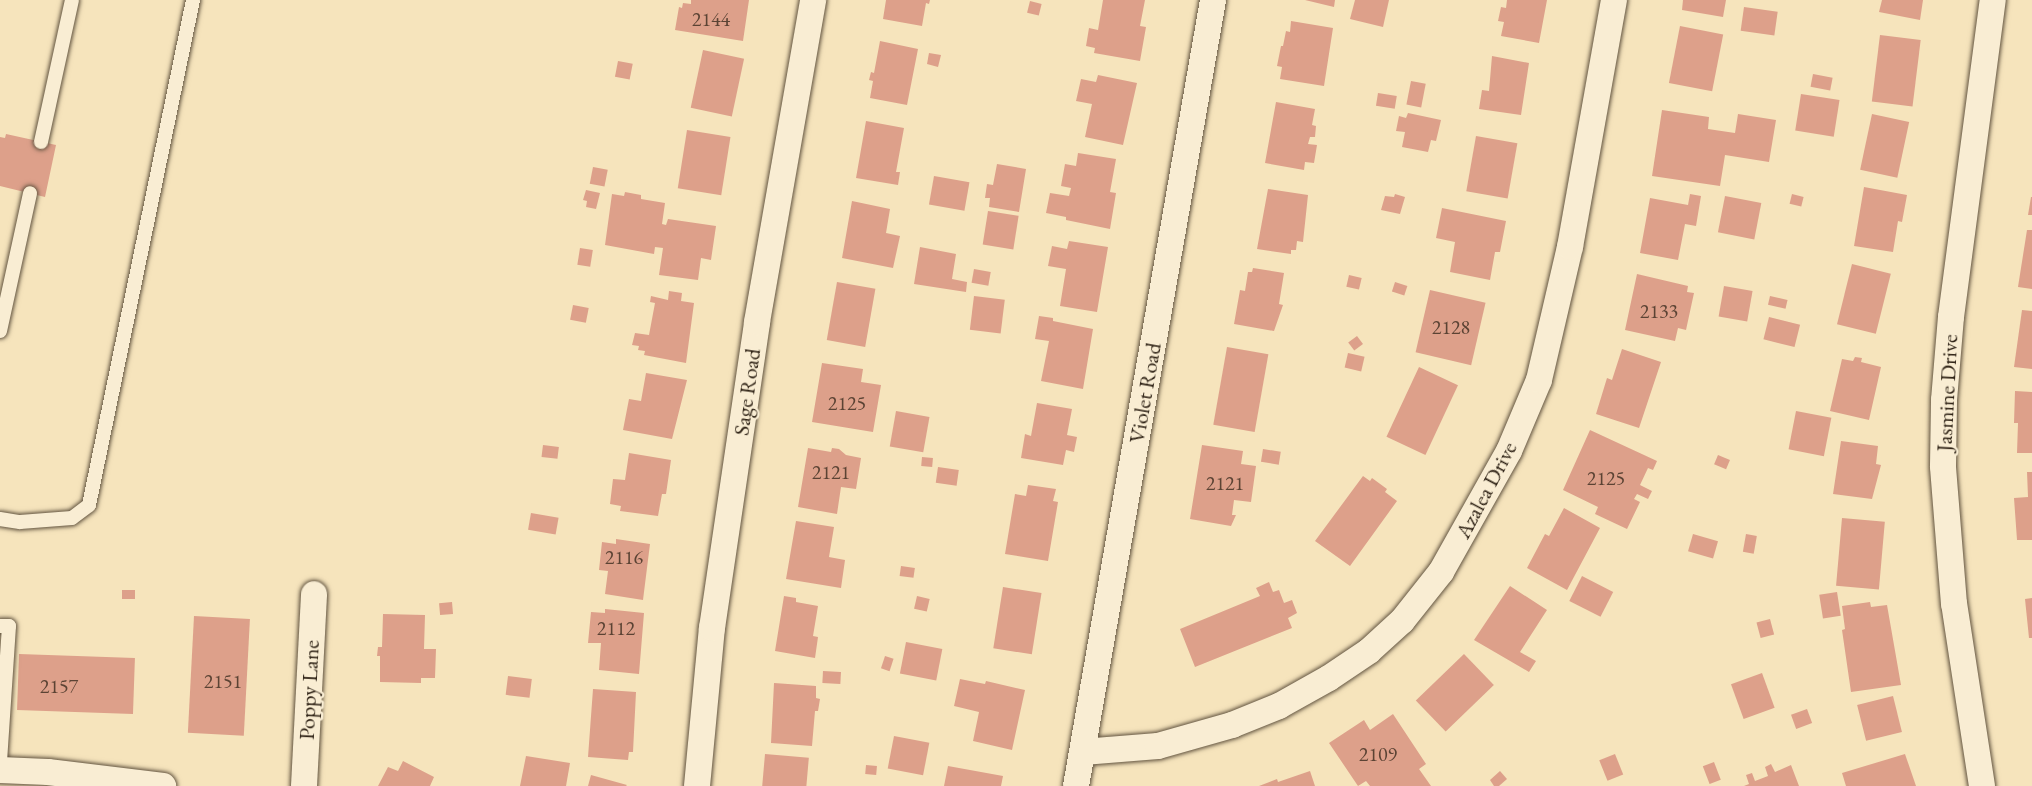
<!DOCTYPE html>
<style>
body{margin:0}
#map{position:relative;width:2032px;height:786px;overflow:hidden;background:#f6e4bc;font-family:"EB Garamond",serif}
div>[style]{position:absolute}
.building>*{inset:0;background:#dda08a;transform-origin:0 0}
.roads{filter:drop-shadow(0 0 2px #625440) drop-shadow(0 0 2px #625440)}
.service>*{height:14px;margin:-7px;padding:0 7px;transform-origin:7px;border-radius:7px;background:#f9edd3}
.minor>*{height:26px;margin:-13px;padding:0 13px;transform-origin:13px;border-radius:13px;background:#f9edd3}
span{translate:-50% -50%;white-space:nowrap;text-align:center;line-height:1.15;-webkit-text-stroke:4.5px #f9edd3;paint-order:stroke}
.number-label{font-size:20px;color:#5b4334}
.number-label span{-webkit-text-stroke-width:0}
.street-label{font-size:22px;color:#302417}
</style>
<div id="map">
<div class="building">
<div style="clip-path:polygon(691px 0,749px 0,743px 41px,675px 30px,679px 7px,682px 8px,683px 3px,691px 4px)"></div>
<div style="clip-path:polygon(886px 0,930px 0,929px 4px,926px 3px,922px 26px,883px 19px)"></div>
<div style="clip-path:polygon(1103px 0,1145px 0,1140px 26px,1146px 27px,1140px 61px,1094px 53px,1095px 48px,1086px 46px,1089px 28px,1098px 30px)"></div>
<div style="clip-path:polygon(1305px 0,1335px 0,1334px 7px)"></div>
<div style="clip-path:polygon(1355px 0,1389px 0,1383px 27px,1350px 19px)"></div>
<div style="clip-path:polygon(1507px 0,1547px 0,1539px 43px,1501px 36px,1504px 22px,1498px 21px,1501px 7px,1506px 8px)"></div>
<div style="clip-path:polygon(1683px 0,1726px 0,1723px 17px,1682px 10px)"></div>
<div style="clip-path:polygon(1882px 0,1923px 0,1920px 20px,1879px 12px)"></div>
<div style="left:1030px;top:1px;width:12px;height:12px;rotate:14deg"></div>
<div style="left:1744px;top:7px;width:34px;height:24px;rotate:8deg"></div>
<div style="clip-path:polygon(1291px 21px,1333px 28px,1324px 86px,1280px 79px,1282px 67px,1277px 66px,1281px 46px,1283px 46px,1286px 31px,1290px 32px)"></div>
<div style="left:1680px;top:26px;width:44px;height:58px;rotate:11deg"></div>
<div style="left:1880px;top:35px;width:41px;height:67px;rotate:7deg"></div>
<div style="clip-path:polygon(880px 41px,918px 49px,907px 105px,870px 98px,873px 81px,869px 80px,871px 72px,874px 73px)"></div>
<div style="left:703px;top:50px;width:42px;height:59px;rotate:12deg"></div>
<div style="clip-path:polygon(929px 53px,941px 55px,938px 67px,927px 64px)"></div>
<div style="clip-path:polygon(1492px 56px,1529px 63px,1521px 115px,1479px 109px,1482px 90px,1489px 91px)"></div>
<div style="left:618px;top:61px;width:15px;height:16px;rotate:11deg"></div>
<div style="left:1813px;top:74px;width:20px;height:13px;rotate:11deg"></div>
<div style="clip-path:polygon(1098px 75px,1137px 83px,1123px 145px,1085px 137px,1092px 104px,1076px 101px,1081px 79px,1096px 82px)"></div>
<div style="left:1411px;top:81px;width:15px;height:24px;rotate:11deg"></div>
<div style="left:1378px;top:93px;width:19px;height:13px;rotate:9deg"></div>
<div style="left:1801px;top:94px;width:39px;height:37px;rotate:9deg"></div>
<div style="clip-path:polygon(1276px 102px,1315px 109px,1312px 125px,1316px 126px,1315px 137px,1310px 137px,1308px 144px,1317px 145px,1314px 163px,1305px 162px,1304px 170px,1265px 163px)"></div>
<div style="clip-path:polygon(1662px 110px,1709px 117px,1708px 129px,1735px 133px,1738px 114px,1776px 120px,1769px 162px,1725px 155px,1720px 186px,1652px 176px)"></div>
<div style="clip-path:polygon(1408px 113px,1441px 120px,1436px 141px,1431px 140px,1428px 152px,1402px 147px,1405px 132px,1396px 131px,1399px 116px,1406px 118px)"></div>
<div style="left:1872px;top:114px;width:38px;height:57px;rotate:12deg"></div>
<div style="clip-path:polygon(866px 121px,904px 128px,896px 172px,900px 172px,898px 185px,856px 178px)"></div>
<div style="left:687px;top:130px;width:44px;height:59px;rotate:9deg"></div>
<div style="clip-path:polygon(6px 134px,56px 145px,45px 197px,0 186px,0 137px,5px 138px)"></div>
<div style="left:1476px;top:136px;width:42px;height:56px;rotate:10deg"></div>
<div style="clip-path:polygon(1078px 153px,1116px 159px,1110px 192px,1116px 193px,1110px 229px,1066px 220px,1066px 217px,1046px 213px,1050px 193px,1069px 196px,1071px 188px,1061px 186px,1065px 164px,1076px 166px)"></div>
<div style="clip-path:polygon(997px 164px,1026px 169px,1019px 212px,989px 207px,990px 198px,985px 198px,987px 184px,993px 185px)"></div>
<div style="left:593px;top:167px;width:15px;height:17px;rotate:11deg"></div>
<div style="left:934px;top:176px;width:36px;height:29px;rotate:10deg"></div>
<div style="clip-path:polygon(1864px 187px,1907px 195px,1902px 222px,1898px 221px,1893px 252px,1854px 246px)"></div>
<div style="clip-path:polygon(1268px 189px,1308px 195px,1303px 242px,1297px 241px,1296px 250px,1291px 250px,1291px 254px,1257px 249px)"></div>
<div style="clip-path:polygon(586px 190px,600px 193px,596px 209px,586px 207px,587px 201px,583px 200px)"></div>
<div style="clip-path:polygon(625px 192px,641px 195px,641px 199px,665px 203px,662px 224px,666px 225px,668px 219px,716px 226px,711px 260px,701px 258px,698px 280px,659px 275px,663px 248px,655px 247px,654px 254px,605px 245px,612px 194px,624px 196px)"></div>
<div style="clip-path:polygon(1395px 194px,1405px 197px,1400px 214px,1381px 210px,1385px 196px,1394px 197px)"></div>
<div style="clip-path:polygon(1690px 194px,1701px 196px,1696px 226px,1685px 224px,1678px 260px,1640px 253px,1650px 198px,1688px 205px)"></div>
<div style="left:1792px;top:194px;width:12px;height:10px;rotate:14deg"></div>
<div style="left:1725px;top:196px;width:37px;height:37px;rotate:11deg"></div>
<div style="clip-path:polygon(2031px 197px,2032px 197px,2032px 215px,2028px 215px)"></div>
<div style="clip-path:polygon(852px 201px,890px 209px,886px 233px,900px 236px,893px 268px,842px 258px)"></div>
<div style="clip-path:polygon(1442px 208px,1506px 221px,1500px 252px,1495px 252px,1490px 280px,1450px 272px,1455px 242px,1436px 238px)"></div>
<div style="left:988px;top:211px;width:31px;height:34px;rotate:9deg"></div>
<div style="clip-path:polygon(2027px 230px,2032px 230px,2032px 289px,2018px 287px)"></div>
<div style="clip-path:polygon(1069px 241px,1108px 247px,1097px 312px,1060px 306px,1066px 269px,1048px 266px,1052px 246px,1067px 249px)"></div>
<div style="clip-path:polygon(920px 247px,956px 254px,952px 279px,967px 282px,966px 292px,914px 284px)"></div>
<div style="left:580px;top:248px;width:13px;height:17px;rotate:9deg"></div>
<div style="left:1852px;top:264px;width:40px;height:62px;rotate:14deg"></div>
<div style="clip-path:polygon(1253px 268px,1284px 273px,1279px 304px,1283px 305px,1274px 331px,1234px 324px,1240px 290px,1245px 291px,1248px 272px,1252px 272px)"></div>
<div style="left:974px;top:269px;width:17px;height:14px;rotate:10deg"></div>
<div style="clip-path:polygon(1637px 274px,1688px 286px,1687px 292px,1694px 293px,1686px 330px,1678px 328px,1675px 341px,1625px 330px)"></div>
<div style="left:1349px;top:275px;width:13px;height:12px;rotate:13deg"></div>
<div style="left:837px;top:282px;width:39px;height:59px;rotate:10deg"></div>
<div style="left:1395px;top:282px;width:13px;height:10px;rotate:18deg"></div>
<div style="left:1724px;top:286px;width:29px;height:31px;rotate:10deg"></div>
<div style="left:1430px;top:290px;width:57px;height:64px;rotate:13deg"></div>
<div style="clip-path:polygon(669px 291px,682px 293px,681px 301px,694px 303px,686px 363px,644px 355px,645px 351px,638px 350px,639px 346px,632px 345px,635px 333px,649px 335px,655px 303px,650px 302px,651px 296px,668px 300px)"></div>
<div style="left:974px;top:296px;width:31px;height:34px;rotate:7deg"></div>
<div style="left:1770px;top:296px;width:18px;height:9px;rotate:13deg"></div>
<div style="left:573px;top:305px;width:16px;height:15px;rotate:11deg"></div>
<div style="clip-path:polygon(2022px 310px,2032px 311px,2032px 369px,2014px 367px)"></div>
<div style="clip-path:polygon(1039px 316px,1053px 318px,1053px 321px,1093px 329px,1083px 389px,1041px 381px,1049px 341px,1035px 339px)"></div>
<div style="left:1769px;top:317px;width:32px;height:23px;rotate:14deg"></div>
<div style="left:1357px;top:336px;width:10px;height:11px;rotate:53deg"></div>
<div style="left:1227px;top:347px;width:42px;height:79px;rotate:10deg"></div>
<div style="clip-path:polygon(1622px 349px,1661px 362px,1639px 428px,1596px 414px,1607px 378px,1612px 380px)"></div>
<div style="left:1348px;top:353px;width:17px;height:15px;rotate:13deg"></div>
<div style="clip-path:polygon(1855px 357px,1862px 358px,1861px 362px,1881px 367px,1869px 420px,1830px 411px,1842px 359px,1853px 361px)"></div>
<div style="clip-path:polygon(822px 363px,863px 369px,861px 382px,881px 385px,873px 432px,812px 422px)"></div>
<div style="left:1419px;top:367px;width:43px;height:77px;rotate:25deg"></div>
<div style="clip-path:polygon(646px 373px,687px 380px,672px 439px,623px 430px,629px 399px,641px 401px)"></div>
<div style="clip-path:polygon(2015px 391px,2032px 392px,2032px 453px,2017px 453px,2018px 423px,2014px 423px)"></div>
<div style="clip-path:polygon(1037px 403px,1072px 409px,1067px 435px,1077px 437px,1074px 452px,1066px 450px,1063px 465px,1021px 458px,1025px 434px,1031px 436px)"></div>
<div style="left:896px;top:411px;width:34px;height:36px;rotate:10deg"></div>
<div style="left:1796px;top:411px;width:36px;height:39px;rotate:11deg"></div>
<div style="clip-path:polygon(1590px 430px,1657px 461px,1653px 470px,1648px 468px,1640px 485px,1652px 491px,1648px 499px,1637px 494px,1634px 499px,1640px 502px,1627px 529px,1595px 514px,1598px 507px,1563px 490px)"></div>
<div style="clip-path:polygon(1841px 441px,1878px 446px,1876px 464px,1881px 465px,1872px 499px,1833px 494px)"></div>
<div style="left:543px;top:445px;width:16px;height:12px;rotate:7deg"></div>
<div style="clip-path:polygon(1202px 445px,1243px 451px,1241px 464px,1256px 466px,1251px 502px,1234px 500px,1232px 515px,1236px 515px,1231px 526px,1190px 519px)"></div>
<div style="clip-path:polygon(808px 448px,831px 452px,832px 448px,839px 449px,846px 455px,861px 458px,856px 489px,841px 487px,837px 514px,798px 507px)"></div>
<div style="left:1263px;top:449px;width:18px;height:13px;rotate:9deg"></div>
<div style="clip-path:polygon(629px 453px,671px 460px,666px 494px,662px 494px,658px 516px,620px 511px,621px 506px,610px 504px,613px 479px,625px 480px)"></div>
<div style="left:1718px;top:455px;width:13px;height:10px;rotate:23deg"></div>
<div style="left:922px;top:457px;width:11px;height:9px;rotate:5deg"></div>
<div style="left:938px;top:467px;width:21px;height:16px;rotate:8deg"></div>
<div style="clip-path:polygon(2027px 472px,2032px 472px,2032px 540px,2017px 540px,2014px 498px,2028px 497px)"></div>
<div style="clip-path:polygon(1363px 476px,1370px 481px,1372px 478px,1387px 489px,1385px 492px,1397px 501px,1350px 566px,1315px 541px)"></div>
<div style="clip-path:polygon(1028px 485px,1056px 489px,1053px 501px,1058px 502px,1048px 561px,1005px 554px,1015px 494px,1026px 496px)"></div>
<div style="clip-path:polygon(1564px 508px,1600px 528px,1567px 590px,1527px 568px,1545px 534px,1549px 536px)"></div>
<div style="left:531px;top:513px;width:28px;height:17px;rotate:10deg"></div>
<div style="left:1842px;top:518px;width:43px;height:68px;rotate:5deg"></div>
<div style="clip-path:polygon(796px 521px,834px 527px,829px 557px,845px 560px,841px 588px,786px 579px)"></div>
<div style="left:1693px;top:534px;width:26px;height:18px;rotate:16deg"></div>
<div style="left:1746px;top:534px;width:11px;height:18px;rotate:10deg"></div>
<div style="clip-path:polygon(616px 539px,650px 544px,643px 600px,605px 594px,608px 571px,599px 570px,602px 542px,616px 544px)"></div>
<div style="left:901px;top:566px;width:14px;height:10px;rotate:8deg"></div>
<div style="left:1582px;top:576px;width:35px;height:28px;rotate:27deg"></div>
<div style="clip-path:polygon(1269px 582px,1273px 592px,1279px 590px,1284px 603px,1292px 600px,1297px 613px,1288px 618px,1292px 628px,1195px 667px,1180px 629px,1260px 596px,1256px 588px)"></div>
<div style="clip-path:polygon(1510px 586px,1547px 610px,1520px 652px,1536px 661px,1529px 672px,1474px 640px)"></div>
<div style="left:1003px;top:587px;width:39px;height:62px;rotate:9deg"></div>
<div style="left:122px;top:590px;width:13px;height:9px"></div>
<div style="left:1837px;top:592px;width:24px;height:18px;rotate:81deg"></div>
<div style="clip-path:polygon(784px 596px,796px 598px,796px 602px,818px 606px,813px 636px,818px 637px,815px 658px,775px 651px)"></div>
<div style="left:917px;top:596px;width:13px;height:13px;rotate:13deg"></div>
<div style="clip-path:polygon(2032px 598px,2032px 638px,2029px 638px,2025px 599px)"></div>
<div style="left:452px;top:602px;width:12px;height:13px;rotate:85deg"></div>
<div style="clip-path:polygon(1870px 602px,1871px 607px,1887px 605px,1901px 685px,1851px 692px,1842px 630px,1845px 629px,1842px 606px)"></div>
<div style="clip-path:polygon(605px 609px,644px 613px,639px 674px,599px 670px,601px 643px,588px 643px,591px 612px,605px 613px)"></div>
<div style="clip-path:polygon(383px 614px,425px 615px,424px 649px,436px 649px,435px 678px,421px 678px,421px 683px,380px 682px,380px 656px,377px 656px,378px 647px,382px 647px)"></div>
<div style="left:194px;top:616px;width:56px;height:117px;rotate:3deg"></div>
<div style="left:1770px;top:619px;width:16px;height:14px;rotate:75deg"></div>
<div style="left:906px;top:642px;width:37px;height:32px;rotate:11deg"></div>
<div style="left:19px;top:654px;width:116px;height:56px;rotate:2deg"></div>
<div style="left:1464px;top:654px;width:43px;height:67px;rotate:46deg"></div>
<div style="left:885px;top:656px;width:9px;height:13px;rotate:18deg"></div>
<div style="left:823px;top:671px;width:18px;height:12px;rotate:3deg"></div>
<div style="left:1762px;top:673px;width:37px;height:33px;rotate:70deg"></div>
<div style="left:508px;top:676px;width:24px;height:19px;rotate:7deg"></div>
<div style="clip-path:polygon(960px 679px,985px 684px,986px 681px,1025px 690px,1012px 750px,973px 741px,979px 712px,954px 706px)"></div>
<div style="clip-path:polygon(774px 683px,816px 686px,816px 698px,820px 699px,818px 711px,815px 711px,812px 746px,771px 743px)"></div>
<div style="clip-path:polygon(593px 689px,636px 692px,633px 752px,629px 752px,628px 760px,588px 757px)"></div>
<div style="left:1893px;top:696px;width:37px;height:37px;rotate:76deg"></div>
<div style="left:1807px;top:709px;width:15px;height:17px;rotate:70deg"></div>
<div style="clip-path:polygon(1393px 714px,1426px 764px,1419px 769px,1431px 786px,1370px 786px,1366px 781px,1358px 786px,1329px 743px,1364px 720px,1370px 730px)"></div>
<div style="left:894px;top:736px;width:36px;height:33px;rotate:11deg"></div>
<div style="left:765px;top:754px;width:44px;height:32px;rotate:5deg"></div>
<div style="left:1615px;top:754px;width:22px;height:17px;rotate:68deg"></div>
<div style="clip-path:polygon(1905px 754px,1916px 786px,1846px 786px,1842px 773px)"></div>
<div style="clip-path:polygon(526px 756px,570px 763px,566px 786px,520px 786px)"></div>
<div style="clip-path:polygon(403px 761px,434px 777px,430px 786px,378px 786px,388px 767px,398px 771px)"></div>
<div style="left:1714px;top:762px;width:19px;height:12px;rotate:69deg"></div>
<div style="clip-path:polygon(1771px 764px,1775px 772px,1791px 765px,1799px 786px,1744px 786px,1749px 784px,1746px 775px,1752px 773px,1755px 781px,1768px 776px,1765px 767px)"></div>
<div style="left:866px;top:765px;width:11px;height:9px;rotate:5deg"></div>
<div style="clip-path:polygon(948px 766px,1003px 776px,1001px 786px,944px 786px)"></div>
<div style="clip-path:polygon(1310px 771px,1315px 786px,1259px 786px,1277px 779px,1278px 782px)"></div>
<div style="clip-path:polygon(1500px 771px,1507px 779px,1499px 786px,1494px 786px,1490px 780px)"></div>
<div style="clip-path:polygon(591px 775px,627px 785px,626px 786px,588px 786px)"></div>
</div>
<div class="roads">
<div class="service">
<div style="left:41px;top:142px;width:145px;rotate:-77.7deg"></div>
<div style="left:0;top:331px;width:141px;rotate:-77.7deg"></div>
<div style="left:0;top:519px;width:20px;rotate:9deg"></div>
<div style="left:20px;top:522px;width:52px;rotate:-4.4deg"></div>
<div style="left:72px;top:518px;width:21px;rotate:-37deg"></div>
<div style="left:89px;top:505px;width:516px;rotate:-78.36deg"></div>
<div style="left:0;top:626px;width:9px"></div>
<div style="left:9px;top:626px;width:136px;rotate:93.8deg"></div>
</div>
<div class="minor">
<div style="left:1083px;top:752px;width:75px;rotate:-4.6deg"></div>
<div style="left:1158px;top:746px;width:77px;rotate:-15.8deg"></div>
<div style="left:1232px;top:725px;width:51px;rotate:-22deg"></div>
<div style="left:1279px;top:706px;width:57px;rotate:-29.2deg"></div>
<div style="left:1329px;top:678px;width:48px;rotate:-34deg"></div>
<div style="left:1369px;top:651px;width:45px;rotate:-42.3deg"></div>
<div style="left:1402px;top:621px;width:63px;rotate:-51.5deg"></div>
<div style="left:1441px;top:572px;width:139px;rotate:-60.7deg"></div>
<div style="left:1509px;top:451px;width:77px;rotate:-67.1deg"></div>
<div style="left:1539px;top:380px;width:137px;rotate:-76.9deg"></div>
<div style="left:1570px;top:247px;width:251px;rotate:-79.9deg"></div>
<div style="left:0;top:770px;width:48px;rotate:2.4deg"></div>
<div style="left:48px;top:772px;width:116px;rotate:6.9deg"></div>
<div style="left:304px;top:786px;width:192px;rotate:-87deg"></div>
<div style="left:697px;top:786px;width:159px;rotate:-84.6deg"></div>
<div style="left:712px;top:628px;width:309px;rotate:-81.6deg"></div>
<div style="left:757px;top:322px;width:327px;rotate:-80.1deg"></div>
<div style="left:1076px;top:786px;width:798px;rotate:-80.11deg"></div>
<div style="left:1982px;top:786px;width:184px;rotate:-98.7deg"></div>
<div style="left:1954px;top:604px;width:138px;rotate:-94.6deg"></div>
<div style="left:1943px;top:466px;width:66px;rotate:-89.1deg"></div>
<div style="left:1944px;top:400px;width:83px;rotate:-85.2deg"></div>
<div style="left:1951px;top:317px;width:320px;rotate:-82.5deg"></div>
</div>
</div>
<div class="number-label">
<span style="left:711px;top:19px">2144</span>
<span style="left:1659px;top:311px">2133</span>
<span style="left:1451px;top:327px">2128</span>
<span style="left:847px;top:403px">2125</span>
<span style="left:831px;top:472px">2121</span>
<span style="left:1606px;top:478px">2125</span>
<span style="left:1225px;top:483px">2121</span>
<span style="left:624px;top:557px">2116</span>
<span style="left:616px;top:628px">2112</span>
<span style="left:223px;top:681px">2151</span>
<span style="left:59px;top:686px">2157</span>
<span style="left:1378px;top:754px">2109</span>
</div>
<div class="street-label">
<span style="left:747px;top:392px;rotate:-82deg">Sage Road</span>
<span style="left:1145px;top:393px;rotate:-80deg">Violet Road</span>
<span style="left:1947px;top:393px;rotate:-87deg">Jasmine Drive</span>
<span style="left:1486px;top:490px;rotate:-62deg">Azalea Drive</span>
<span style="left:309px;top:690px;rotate:-87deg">Poppy Lane</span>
</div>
</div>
